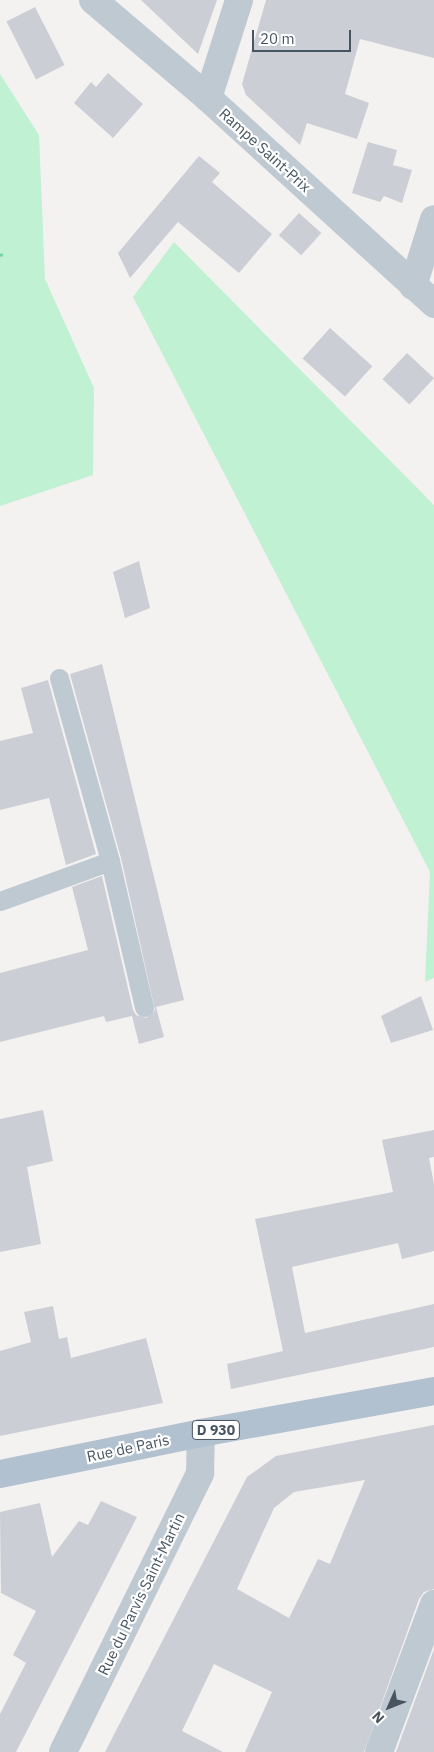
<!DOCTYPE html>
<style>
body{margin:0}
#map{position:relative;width:434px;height:1752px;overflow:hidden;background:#f4f1f1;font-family:"IBM Plex Sans",sans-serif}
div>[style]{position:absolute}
.green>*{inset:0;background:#c0f1d2}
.building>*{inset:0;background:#cbced4;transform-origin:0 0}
.path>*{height:3px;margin-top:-1.5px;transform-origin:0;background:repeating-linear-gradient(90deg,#76d1a2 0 4px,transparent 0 6.5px)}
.lane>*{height:19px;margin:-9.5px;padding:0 9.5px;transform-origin:9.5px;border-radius:9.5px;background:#bfc9d1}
.street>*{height:28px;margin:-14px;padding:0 14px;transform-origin:14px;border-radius:14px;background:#bfc9d1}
.primary>*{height:28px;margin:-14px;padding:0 14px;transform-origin:14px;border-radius:14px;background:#b1c1d0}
span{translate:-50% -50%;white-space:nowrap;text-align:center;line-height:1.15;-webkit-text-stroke:4.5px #fff;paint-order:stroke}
.shield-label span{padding:1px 4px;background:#fff;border:1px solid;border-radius:4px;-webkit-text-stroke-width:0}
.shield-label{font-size:14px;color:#485560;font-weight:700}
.street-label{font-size:15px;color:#485560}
.north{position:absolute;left:364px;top:1682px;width:50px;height:50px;-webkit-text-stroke:4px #fff;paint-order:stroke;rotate:226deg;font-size:14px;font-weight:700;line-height:20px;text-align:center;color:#485560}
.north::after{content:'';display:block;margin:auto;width:18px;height:22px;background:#485560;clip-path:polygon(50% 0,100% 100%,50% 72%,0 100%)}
.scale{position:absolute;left:252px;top:30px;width:99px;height:22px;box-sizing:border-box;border:2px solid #485560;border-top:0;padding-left:6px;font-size:15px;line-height:18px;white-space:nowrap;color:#485560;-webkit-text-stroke:4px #fff;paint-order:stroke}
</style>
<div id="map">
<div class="green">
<div style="clip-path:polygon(0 74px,39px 135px,45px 279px,94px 388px,93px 475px,0 506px)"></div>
<div style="clip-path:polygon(174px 242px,434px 505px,434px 978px,425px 982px,430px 872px,133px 297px)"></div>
</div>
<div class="building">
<div style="clip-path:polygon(141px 0,217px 0,198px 54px)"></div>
<div style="clip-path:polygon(266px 0,434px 0,434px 58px,360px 39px,345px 94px,369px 103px,357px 139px,307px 123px,300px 145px,246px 95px,242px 84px)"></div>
<div style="left:35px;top:7px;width:65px;height:32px;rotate:63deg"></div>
<div style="clip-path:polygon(108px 73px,143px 104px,113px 138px,74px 103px,91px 82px,96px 87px)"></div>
<div style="clip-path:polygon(368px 142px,397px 150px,393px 165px,412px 170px,402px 203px,384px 196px,380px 202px,352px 193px)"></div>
<div style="clip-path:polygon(199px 156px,220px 173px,212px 182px,272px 234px,239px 273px,178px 222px,130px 278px,118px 253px)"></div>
<div style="left:299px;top:213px;width:30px;height:30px;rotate:42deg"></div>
<div style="left:330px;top:328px;width:57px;height:41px;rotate:42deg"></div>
<div style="left:407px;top:353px;width:37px;height:36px;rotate:43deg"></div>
<div style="clip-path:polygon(139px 561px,150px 608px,125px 618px,113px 572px)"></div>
<div style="clip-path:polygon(102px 664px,184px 1000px,156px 1007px,164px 1037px,139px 1044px,132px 1016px,106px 1022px,104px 1016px,0 1042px,0 973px,88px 950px,72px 887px,102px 876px,133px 1010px,136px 1015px,146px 1018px,155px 1010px,121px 858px,70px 674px)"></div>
<div style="clip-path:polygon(48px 680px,96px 854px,66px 865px,49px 798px,0 810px,0 741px,33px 733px,21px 688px)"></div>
<div style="clip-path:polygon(421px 996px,433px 1030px,391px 1043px,381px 1016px)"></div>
<div style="clip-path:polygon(43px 1110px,53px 1161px,27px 1167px,41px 1244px,0 1252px,0 1119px)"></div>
<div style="clip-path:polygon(434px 1130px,434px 1157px,429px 1158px,434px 1184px,434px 1251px,402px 1259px,398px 1243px,292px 1267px,305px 1333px,434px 1304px,434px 1347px,231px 1389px,227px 1364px,283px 1351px,255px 1219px,393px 1192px,382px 1140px)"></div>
<div style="clip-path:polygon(53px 1306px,59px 1339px,67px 1337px,71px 1358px,146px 1338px,163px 1403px,0 1436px,0 1351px,31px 1342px,24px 1312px)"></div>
<div style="clip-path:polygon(evenodd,434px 1425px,434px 1589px,424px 1592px,419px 1599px,364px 1752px,245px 1752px,272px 1692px,214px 1664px,182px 1731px,223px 1752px,105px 1752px,247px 1477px,276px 1456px,434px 1425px,365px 1480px,330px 1564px,318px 1559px,289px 1618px,237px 1589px,274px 1508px,294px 1492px,365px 1480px)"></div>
<div style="clip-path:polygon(101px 1501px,137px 1517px,16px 1752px,0 1752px,0 1714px,26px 1663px,13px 1655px,36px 1611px,1px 1593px,0 1512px,40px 1503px,52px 1557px,79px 1521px,88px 1525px)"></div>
<div style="clip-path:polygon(434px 1649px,434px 1752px,396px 1752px)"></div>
</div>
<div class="path">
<div style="left:0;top:255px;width:3px;rotate:-18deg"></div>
</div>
<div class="lane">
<div style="left:59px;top:678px;width:190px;rotate:74.4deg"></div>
<div style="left:110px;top:861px;width:150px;rotate:76.9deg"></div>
<div style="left:0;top:901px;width:117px;rotate:-20deg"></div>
</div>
<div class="street">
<div style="left:93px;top:0;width:151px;rotate:40.4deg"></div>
<div style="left:208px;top:98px;width:306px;rotate:42.3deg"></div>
<div style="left:208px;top:98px;width:103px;rotate:-72.4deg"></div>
<div style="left:413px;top:286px;width:70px;rotate:-72.6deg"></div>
<div style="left:63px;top:1752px;width:311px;rotate:-63.8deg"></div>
<div style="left:200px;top:1473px;width:40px;rotate:-88.6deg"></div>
<div style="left:379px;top:1752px;width:158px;rotate:-69.6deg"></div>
</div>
<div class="primary">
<div style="left:0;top:1474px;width:205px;rotate:-11.5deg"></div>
<div style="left:201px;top:1433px;width:237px;rotate:-10.2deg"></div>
</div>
<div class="shield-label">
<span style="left:216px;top:1430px">D 930</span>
</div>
<div class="street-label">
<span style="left:265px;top:150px;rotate:42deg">Rampe Saint-Prix</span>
<span style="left:128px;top:1448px;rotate:-12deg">Rue de Paris</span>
<span style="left:141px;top:1594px;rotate:-64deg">Rue du Parvis Saint-Martin</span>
</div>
<div class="north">N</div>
<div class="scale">20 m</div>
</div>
